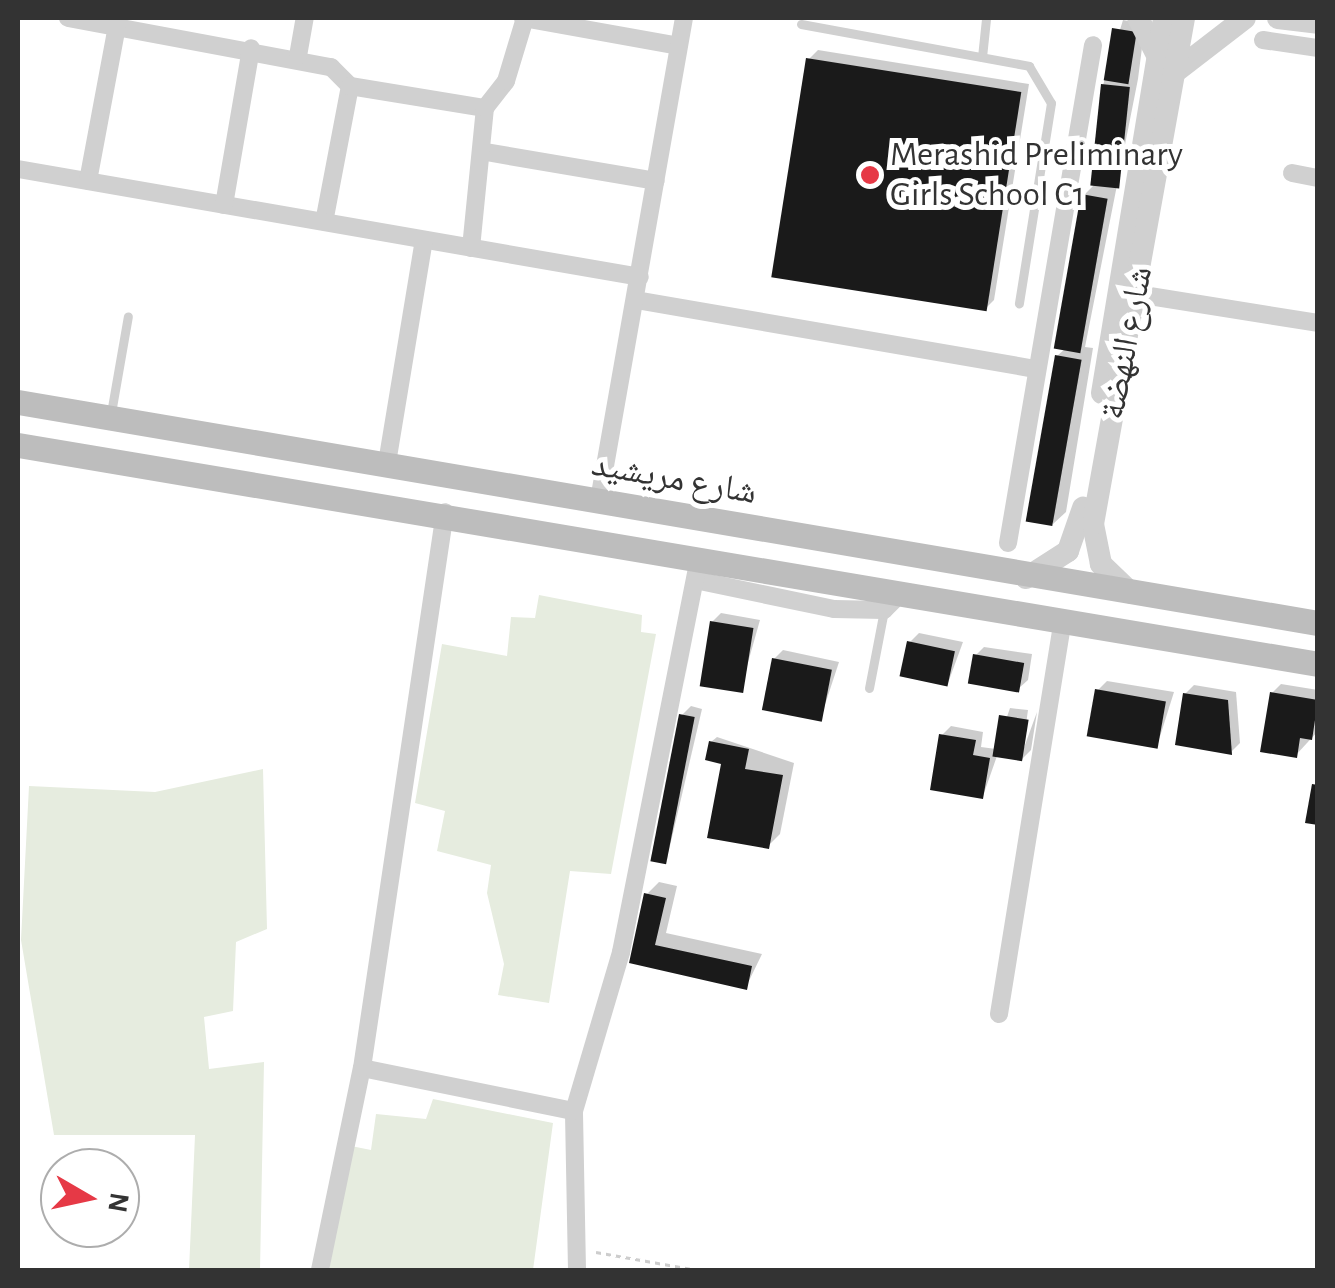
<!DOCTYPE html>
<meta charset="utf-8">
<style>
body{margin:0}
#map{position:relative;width:1335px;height:1288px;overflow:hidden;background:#fff;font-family:"Alegreya Sans","Noto Naskh Arabic",sans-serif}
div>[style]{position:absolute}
.green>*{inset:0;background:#e6ecdf}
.shadow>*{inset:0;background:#0003}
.building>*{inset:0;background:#1a1a1a;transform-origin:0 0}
.path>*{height:2.5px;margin-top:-1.25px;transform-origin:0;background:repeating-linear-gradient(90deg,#cdcdcd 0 5px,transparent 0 10px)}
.service>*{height:9px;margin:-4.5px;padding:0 4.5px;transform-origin:4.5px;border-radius:4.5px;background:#d0d0d0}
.minor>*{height:18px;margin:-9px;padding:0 9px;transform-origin:9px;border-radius:9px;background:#d0d0d0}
.tertiary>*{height:22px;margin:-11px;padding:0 11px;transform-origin:11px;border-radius:11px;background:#d0d0d0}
.secondary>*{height:25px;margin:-12.5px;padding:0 12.5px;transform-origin:12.5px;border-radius:12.5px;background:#bdbdbd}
.dots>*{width:28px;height:28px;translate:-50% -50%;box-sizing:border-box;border:5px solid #fff;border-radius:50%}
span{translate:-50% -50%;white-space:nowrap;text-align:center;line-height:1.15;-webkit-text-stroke:10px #fff;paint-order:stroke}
.poi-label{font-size:35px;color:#333}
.left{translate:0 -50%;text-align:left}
.street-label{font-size:35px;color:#333}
.frame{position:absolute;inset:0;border:20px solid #333;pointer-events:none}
.north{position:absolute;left:40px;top:1148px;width:100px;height:100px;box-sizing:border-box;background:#fff;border:2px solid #adadad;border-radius:50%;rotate:99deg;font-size:28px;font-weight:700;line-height:40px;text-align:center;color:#333}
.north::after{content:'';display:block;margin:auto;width:35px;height:45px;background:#e63946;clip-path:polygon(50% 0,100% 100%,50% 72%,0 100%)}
</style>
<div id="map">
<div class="green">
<div style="clip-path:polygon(539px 595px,642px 615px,641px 632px,656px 634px,611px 874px,570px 871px,549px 1003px,498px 995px,504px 964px,487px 893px,491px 865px,437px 851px,445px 811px,415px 803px,442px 644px,507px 656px,511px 617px,535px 618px)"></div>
<div style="clip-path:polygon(263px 769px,267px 929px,236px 942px,233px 1011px,204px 1017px,209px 1069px,264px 1062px,260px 1270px,189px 1270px,195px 1135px,54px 1135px,21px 940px,29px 786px,155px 792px)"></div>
<div style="clip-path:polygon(433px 1099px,553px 1123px,533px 1270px,329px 1270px,351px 1146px,371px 1150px,376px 1114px,426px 1119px)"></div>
</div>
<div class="shadow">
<div style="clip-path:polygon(1123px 20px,1145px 24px,1138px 79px,1085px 347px,1093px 348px,1066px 512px,1053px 524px,1057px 356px,1066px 348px,1083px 196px,1095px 184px,1103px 85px)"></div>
<div style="clip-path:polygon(818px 50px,1029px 84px,994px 300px,985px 309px,809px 59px)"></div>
<div style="clip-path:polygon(721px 613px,760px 620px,740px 691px,712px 622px)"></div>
<div style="clip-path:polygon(919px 633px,963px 642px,948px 683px,910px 642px)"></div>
<div style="clip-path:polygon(984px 647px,1032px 654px,1028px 680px,1018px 689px,975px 656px)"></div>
<div style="clip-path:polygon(783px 650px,839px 662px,820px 720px,774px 659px)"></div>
<div style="clip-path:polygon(1107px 681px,1174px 692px,1157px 746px,1098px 690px)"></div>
<div style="clip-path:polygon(1281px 684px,1318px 690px,1318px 731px,1296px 755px,1272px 693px)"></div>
<div style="clip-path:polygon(1194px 685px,1236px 692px,1240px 743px,1231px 752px,1185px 694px)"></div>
<div style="clip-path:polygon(691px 706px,702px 709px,666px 863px,682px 715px)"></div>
<div style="clip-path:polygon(1010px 708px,1028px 710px,1022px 753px,1037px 712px,1031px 750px,1022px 759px,997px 756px,983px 796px,942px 735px,951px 726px,983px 732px,981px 747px,996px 749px)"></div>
<div style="clip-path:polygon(717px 737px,794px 763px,780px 834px,768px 846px,711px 742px)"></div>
<div style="clip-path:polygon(659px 882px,677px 886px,666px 933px,762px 954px,746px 987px,632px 962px,647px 894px)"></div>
</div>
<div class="building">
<div style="left:1112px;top:28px;width:25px;height:53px;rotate:9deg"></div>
<div style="left:806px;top:58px;width:218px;height:222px;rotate:9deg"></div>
<div style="left:1101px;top:84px;width:29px;height:102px;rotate:6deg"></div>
<div style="left:1081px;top:194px;width:27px;height:157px;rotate:10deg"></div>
<div style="left:1055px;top:355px;width:27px;height:169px;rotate:10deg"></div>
<div style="left:710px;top:621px;width:44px;height:66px;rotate:9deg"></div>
<div style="left:907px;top:641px;width:49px;height:36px;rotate:12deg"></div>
<div style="left:973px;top:654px;width:52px;height:30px;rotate:10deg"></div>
<div style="left:772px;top:658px;width:61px;height:53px;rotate:11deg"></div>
<div style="left:1095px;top:689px;width:72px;height:48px;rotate:10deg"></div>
<div style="clip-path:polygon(1270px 692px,1318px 700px,1312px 740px,1300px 738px,1297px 758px,1260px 752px)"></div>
<div style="clip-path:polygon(1183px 693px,1228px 700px,1232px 755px,1175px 745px)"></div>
<div style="left:679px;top:714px;width:16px;height:150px;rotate:11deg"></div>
<div style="left:999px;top:715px;width:30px;height:42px;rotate:9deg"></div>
<div style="clip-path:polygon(939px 734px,976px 740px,973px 755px,990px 758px,983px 799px,930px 790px)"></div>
<div style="clip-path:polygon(709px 741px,749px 749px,745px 769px,783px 775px,769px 849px,707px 838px,721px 764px,705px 760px)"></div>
<div style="clip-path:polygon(1312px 784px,1318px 785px,1318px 825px,1305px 823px)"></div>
<div style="clip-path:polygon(644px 893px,666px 898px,655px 945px,752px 966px,747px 990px,629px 963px)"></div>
</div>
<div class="path">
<div style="left:596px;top:1252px;width:103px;rotate:10.1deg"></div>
</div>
<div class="service">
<div style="left:801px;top:24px;width:232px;rotate:10.4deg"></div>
<div style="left:1029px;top:66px;width:43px;rotate:59.3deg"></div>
<div style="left:1051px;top:103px;width:203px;rotate:99.1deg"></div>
<div style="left:982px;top:57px;width:39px;rotate:-84deg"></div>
<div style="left:111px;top:413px;width:98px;rotate:-80.1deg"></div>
<div style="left:869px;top:688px;width:79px;rotate:-79.1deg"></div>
</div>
<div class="minor">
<div style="left:68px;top:18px;width:268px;rotate:10.6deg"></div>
<div style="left:331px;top:67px;width:27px;rotate:45deg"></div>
<div style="left:350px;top:86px;width:138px;rotate:100.8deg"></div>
<div style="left:523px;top:18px;width:158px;rotate:10.2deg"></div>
<div style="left:1263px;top:40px;width:56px;rotate:8.3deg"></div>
<div style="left:298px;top:56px;width:39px;rotate:-80deg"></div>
<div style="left:350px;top:86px;width:137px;rotate:9.3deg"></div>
<div style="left:486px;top:152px;width:172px;rotate:9.7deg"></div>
<div style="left:18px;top:169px;width:631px;rotate:9.85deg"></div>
<div style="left:1292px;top:173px;width:26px;rotate:11deg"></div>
<div style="left:88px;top:181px;width:158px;rotate:-79.4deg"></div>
<div style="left:224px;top:205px;width:159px;rotate:-80.2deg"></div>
<div style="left:471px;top:248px;width:141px;rotate:-84.3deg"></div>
<div style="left:485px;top:108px;width:34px;rotate:-52deg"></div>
<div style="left:506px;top:81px;width:66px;rotate:-73.2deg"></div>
<div style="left:1137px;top:294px;width:183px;rotate:9.1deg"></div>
<div style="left:636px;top:300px;width:407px;rotate:9.8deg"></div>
<div style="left:387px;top:463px;width:226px;rotate:-80.6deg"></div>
<div style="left:599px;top:500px;width:489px;rotate:-80deg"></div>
<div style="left:1008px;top:543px;width:505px;rotate:-80.31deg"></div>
<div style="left:695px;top:580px;width:142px;rotate:11.8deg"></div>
<div style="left:834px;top:609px;width:50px;rotate:1.1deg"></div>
<div style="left:884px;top:610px;width:25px;rotate:-45deg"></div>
<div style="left:999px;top:1014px;width:396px;rotate:-80.8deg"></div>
<div style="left:362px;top:1068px;width:216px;rotate:11.5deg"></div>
<div style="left:320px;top:1270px;width:206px;rotate:-78.3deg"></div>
<div style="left:362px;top:1068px;width:562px;rotate:-81.51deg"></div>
<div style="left:577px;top:1270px;width:159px;rotate:-91.1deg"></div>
<div style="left:574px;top:1111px;width:166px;rotate:-73.5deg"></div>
<div style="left:621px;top:952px;width:402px;rotate:-78.8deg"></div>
</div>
<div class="tertiary">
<div style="left:1138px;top:18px;width:42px;rotate:62.8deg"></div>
<div style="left:1278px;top:18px;width:40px;rotate:7.1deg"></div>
<div style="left:1175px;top:72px;width:88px;rotate:-37.6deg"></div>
<div style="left:1102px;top:393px;width:380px;rotate:-80.6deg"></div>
<div style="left:1026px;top:578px;width:50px;rotate:-32.7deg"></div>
<div style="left:1068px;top:551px;width:46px;rotate:-70.8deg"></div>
<div style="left:1131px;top:593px;width:42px;rotate:-136deg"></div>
<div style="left:1101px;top:564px;width:41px;rotate:-101.3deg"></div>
<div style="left:1093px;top:524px;width:514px;rotate:-79.8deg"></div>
</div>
<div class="secondary">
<div style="left:18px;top:402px;width:1319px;rotate:9.65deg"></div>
<div style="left:18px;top:445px;width:1318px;rotate:9.56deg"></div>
</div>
<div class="dots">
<div style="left:870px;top:175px;background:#e63946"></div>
</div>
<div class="poi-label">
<span class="left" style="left:890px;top:175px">Merashid Preliminary<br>Girls School C1</span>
</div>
<div class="street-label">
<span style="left:1127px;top:343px;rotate:-79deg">شارع النهضة</span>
<span style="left:674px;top:479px;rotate:10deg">شارع مريشيد</span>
</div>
<div class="frame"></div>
<div class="north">N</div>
</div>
